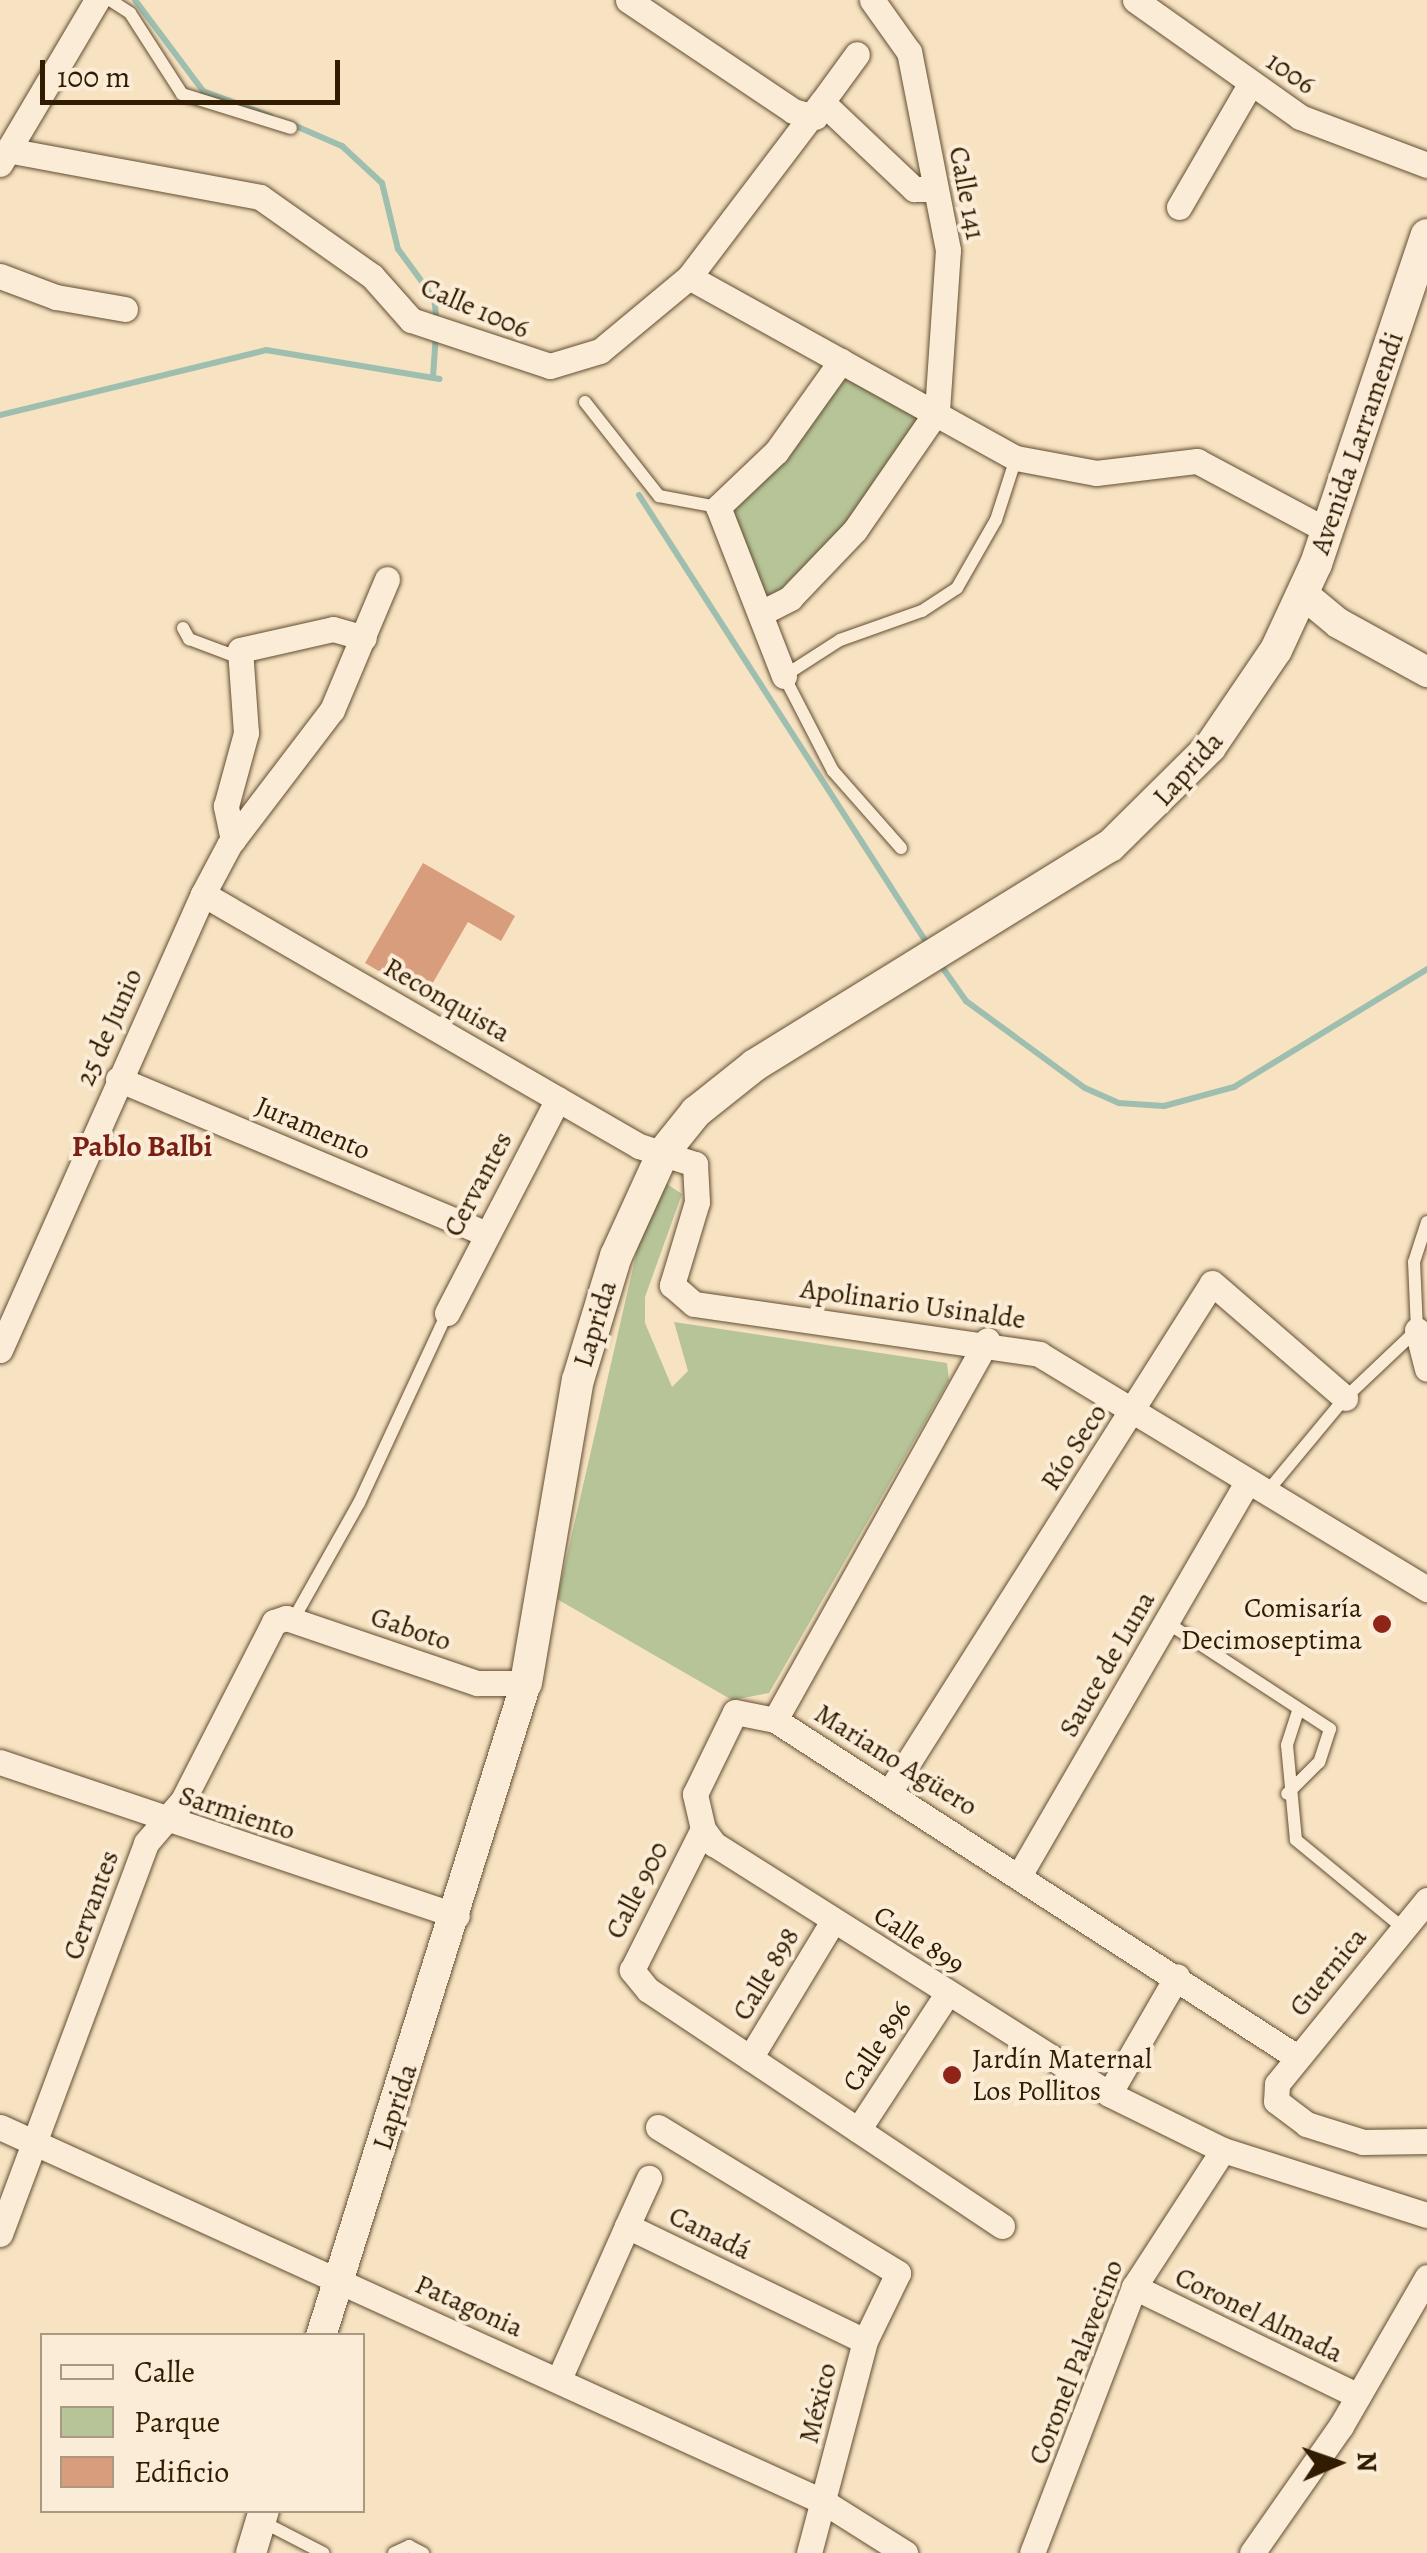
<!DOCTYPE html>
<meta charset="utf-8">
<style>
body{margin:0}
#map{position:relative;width:1427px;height:2553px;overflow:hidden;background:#f7e2c2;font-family:Alegreya,serif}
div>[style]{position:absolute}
.green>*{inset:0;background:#b6c498}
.stream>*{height:6px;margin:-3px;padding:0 3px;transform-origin:3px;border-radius:3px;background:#9ebeaf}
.building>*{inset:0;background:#d89d7c}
.roads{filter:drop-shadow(0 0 2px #624e31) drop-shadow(0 0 2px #624e31)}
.service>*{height:12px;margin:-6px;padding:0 6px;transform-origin:6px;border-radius:6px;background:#faecd7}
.minor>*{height:25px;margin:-12.5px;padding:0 12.5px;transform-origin:12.5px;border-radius:12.5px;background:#faecd7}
.tertiary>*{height:30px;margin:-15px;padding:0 15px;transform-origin:15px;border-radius:15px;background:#faecd7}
.secondary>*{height:32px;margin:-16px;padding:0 16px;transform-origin:16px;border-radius:16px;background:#faecd7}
.dots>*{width:28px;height:28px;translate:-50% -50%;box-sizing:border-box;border:5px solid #faecd7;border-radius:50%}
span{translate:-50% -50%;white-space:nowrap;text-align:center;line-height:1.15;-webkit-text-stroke:8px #faecd7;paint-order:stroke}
.street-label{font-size:28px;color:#311c01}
.poi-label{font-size:28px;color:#311c01}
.right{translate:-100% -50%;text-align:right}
.left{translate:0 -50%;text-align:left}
.neighbourhood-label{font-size:30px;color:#7a1f14;font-weight:700}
.legend{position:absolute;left:40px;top:2333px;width:325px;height:180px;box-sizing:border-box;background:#faecd7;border:2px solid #aa9981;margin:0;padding:12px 18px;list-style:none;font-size:30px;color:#311c01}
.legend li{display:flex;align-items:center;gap:20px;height:50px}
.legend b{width:50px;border:2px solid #aa9981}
.north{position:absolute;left:1287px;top:2413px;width:100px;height:100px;-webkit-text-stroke:8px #faecd7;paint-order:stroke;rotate:88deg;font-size:28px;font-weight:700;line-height:40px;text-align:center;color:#311c01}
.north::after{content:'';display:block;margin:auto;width:35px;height:45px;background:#311c01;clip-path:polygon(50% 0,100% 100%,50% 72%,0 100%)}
.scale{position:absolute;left:40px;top:60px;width:300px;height:45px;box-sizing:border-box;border:5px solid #311c01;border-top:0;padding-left:12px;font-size:30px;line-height:35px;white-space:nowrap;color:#311c01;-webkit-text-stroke:8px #faecd7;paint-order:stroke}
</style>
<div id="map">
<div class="green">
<div style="clip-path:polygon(843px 375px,924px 410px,841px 533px,772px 601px,763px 599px,731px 506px)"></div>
<div style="clip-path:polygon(664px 1182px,682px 1194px,645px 1297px,645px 1323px,672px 1387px,688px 1371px,674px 1322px,947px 1363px,949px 1380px,769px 1693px,732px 1700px,557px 1599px,638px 1246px)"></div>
</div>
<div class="stream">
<div style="left:135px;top:0;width:114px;rotate:53.2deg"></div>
<div style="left:203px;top:91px;width:72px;rotate:20.5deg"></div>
<div style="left:291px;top:124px;width:56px;rotate:23.3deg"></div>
<div style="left:342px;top:146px;width:54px;rotate:42.8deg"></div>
<div style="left:382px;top:183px;width:68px;rotate:76.4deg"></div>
<div style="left:398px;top:249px;width:61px;rotate:53.7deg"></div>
<div style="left:434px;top:298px;width:23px;rotate:83deg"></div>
<div style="left:433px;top:377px;width:44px;rotate:-86.1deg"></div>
<div style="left:0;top:415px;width:274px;rotate:-13.7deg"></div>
<div style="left:266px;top:350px;width:176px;rotate:9.5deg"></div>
<div style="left:639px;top:495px;width:535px;rotate:57.29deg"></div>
<div style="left:940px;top:964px;width:45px;rotate:54.9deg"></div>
<div style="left:966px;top:1001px;width:147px;rotate:36.2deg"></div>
<div style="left:1085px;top:1088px;width:37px;rotate:24deg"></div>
<div style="left:1119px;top:1103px;width:45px;rotate:3.8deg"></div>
<div style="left:1164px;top:1106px;width:73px;rotate:-15.2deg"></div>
<div style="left:1234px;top:1087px;width:226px;rotate:-31.4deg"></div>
</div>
<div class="building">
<div style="clip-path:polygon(423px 863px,515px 916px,501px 941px,468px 922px,431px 986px,425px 982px,418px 994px,365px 963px)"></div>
</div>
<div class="roads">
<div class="service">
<div style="left:110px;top:0;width:24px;rotate:33deg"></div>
<div style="left:130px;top:13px;width:96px;rotate:57.3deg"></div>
<div style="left:182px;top:94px;width:114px;rotate:17.3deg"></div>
<div style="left:585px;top:402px;width:120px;rotate:51.8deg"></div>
<div style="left:659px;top:496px;width:60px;rotate:10.6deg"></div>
<div style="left:183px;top:628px;width:13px;rotate:61deg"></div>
<div style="left:189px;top:639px;width:51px;rotate:20.6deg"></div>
<div style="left:901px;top:848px;width:103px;rotate:-131.4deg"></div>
<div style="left:833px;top:771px;width:107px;rotate:-117.3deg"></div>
<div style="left:784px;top:676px;width:67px;rotate:-32.7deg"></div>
<div style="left:840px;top:640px;width:87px;rotate:-19.5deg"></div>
<div style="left:922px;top:611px;width:42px;rotate:-33.3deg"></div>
<div style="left:957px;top:588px;width:78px;rotate:-60.2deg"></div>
<div style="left:996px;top:520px;width:65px;rotate:-72.1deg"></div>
<div style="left:1266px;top:1493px;width:124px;rotate:-50.3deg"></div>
<div style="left:1345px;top:1398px;width:99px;rotate:-43.4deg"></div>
<div style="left:1417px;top:1330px;width:68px;rotate:-92.5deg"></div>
<div style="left:1414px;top:1262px;width:42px;rotate:-72deg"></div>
<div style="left:293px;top:1620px;width:134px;rotate:-60.6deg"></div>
<div style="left:359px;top:1503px;width:209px;rotate:-65.1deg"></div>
<div style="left:1166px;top:1622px;width:196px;rotate:33.1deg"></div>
<div style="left:1330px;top:1729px;width:35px;rotate:108deg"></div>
<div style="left:1319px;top:1762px;width:45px;rotate:135deg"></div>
<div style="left:1298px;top:1711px;width:36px;rotate:108deg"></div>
<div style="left:1287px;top:1745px;width:95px;rotate:84.6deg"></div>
<div style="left:1296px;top:1840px;width:139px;rotate:39.4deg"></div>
<div style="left:263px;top:2522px;width:68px;rotate:27.3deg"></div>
<div style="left:394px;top:2553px;width:17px;rotate:-25deg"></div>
<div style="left:409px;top:2546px;width:16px;rotate:27deg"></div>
</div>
<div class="minor">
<div style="left:628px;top:0;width:199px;rotate:33.9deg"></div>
<div style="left:793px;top:111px;width:23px;rotate:15deg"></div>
<div style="left:1135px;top:0;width:202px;rotate:35.3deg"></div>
<div style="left:1300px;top:117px;width:136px;rotate:20.7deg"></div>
<div style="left:822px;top:102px;width:59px;rotate:-53.9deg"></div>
<div style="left:7px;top:150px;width:257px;rotate:10.5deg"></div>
<div style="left:260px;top:197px;width:137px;rotate:35.2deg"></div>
<div style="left:372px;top:276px;width:59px;rotate:48.4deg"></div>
<div style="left:411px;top:320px;width:146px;rotate:18.3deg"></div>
<div style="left:550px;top:366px;width:52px;rotate:-16.7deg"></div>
<div style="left:600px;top:351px;width:116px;rotate:-39.7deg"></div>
<div style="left:689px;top:277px;width:220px;rotate:-52.8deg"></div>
<div style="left:822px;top:102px;width:127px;rotate:43.4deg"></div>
<div style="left:914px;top:189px;width:20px"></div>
<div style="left:0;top:164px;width:191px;rotate:-59.4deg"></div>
<div style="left:1179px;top:207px;width:143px;rotate:-59.9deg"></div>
<div style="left:0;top:276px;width:60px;rotate:20.6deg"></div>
<div style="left:56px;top:297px;width:70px;rotate:9.9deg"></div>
<div style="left:689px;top:277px;width:374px;rotate:29deg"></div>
<div style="left:1016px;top:458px;width:81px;rotate:10.6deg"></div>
<div style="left:1096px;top:473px;width:102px;rotate:-6.8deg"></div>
<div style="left:1197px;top:461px;width:149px;rotate:28.1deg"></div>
<div style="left:761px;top:613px;width:33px;rotate:-27deg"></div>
<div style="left:790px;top:598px;width:94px;rotate:-46.3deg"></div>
<div style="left:855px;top:530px;width:145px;rotate:-55.4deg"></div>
<div style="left:937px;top:411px;width:161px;rotate:-86.1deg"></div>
<div style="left:948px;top:250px;width:202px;rotate:-101.1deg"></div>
<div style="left:909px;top:52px;width:64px;rotate:-125.4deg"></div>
<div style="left:784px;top:676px;width:181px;rotate:-111.3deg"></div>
<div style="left:718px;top:507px;width:80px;rotate:-43.5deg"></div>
<div style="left:776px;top:452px;width:112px;rotate:-54.5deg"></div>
<div style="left:233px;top:840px;width:35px;rotate:-102deg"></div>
<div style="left:226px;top:806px;width:76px;rotate:-74.7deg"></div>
<div style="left:246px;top:733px;width:83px;rotate:-94.1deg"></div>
<div style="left:240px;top:650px;width:95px;rotate:-12.7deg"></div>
<div style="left:333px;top:629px;width:32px;rotate:16deg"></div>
<div style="left:203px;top:894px;width:504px;rotate:30.03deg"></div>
<div style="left:639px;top:1146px;width:59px;rotate:17.8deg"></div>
<div style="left:695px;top:1164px;width:38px;rotate:87deg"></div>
<div style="left:697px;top:1202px;width:87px;rotate:106.8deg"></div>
<div style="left:672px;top:1285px;width:29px;rotate:41deg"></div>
<div style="left:694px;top:1304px;width:349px;rotate:8.2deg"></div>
<div style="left:1039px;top:1354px;width:454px;rotate:31.2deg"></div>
<div style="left:118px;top:1079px;width:398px;rotate:22.8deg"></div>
<div style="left:447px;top:1313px;width:241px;rotate:-62.6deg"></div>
<div style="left:1417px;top:1330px;width:40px;rotate:75.6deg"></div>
<div style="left:0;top:1350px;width:499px;rotate:-66deg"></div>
<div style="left:203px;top:894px;width:55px;rotate:-62deg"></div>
<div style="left:229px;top:845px;width:170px;rotate:-52.7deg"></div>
<div style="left:332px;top:710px;width:142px;rotate:-67.2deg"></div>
<div style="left:775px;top:1720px;width:435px;rotate:-60.8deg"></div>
<div style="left:0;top:1762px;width:482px;rotate:18.6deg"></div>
<div style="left:890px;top:1791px;width:601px;rotate:-57.63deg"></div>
<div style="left:1212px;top:1283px;width:176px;rotate:40.8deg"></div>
<div style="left:703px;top:1829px;width:19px;rotate:54deg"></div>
<div style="left:714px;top:1844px;width:467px;rotate:32.3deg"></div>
<div style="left:1109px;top:2094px;width:127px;rotate:26.2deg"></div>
<div style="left:1223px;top:2150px;width:214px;rotate:17.7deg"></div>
<div style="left:1020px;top:1874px;width:452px;rotate:-59.9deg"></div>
<div style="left:1427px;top:1900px;width:237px;rotate:129.2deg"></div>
<div style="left:1277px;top:2084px;width:17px;rotate:93deg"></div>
<div style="left:1276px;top:2101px;width:38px;rotate:37deg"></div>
<div style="left:1306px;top:2124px;width:60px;rotate:17.5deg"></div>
<div style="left:1363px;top:2142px;width:64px;rotate:-0.9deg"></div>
<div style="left:750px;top:2058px;width:160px;rotate:-58.8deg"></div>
<div style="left:1109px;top:2094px;width:136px;rotate:-60deg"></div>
<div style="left:0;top:2127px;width:905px;rotate:24.47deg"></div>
<div style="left:824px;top:2502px;width:96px;rotate:32.2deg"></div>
<div style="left:658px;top:2127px;width:281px;rotate:31.3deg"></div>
<div style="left:898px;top:2273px;width:76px;rotate:115.9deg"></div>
<div style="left:865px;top:2341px;width:219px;rotate:104.8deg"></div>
<div style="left:858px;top:2130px;width:163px;rotate:-56.8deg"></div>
<div style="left:627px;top:2226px;width:53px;rotate:-65.4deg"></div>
<div style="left:1002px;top:2226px;width:425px;rotate:-146.3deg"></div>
<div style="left:648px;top:1990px;width:26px;rotate:-129deg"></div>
<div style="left:632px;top:1970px;width:158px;rotate:-63.3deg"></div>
<div style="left:703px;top:1829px;width:36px;rotate:-103deg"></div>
<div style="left:695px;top:1794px;width:91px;rotate:-64deg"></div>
<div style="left:735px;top:1712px;width:41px;rotate:11.3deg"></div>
<div style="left:775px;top:1720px;width:621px;rotate:32.85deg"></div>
<div style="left:0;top:2234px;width:417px;rotate:-69.5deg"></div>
<div style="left:146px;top:1843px;width:57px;rotate:-49.3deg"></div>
<div style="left:183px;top:1800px;width:200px;rotate:-62.9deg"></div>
<div style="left:274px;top:1622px;width:13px;rotate:-18deg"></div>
<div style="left:286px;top:1618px;width:202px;rotate:18.8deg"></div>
<div style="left:477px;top:1683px;width:49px"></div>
<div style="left:1134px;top:2287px;width:249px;rotate:25.9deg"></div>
<div style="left:559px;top:2379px;width:167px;rotate:-66deg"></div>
<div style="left:627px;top:2226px;width:264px;rotate:25.8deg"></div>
<div style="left:1032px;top:2553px;width:285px;rotate:-69deg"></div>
<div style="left:1134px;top:2287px;width:163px;rotate:-57deg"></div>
<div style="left:1252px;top:2553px;width:155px;rotate:-55deg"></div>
<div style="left:1341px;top:2426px;width:172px;rotate:-60deg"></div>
</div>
<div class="tertiary">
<div style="left:1303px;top:594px;width:45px;rotate:39.6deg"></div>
<div style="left:1338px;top:623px;width:102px;rotate:28.8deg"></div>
<div style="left:321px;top:2336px;width:684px;rotate:-72.57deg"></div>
<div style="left:251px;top:2553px;width:45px;rotate:-73.2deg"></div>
</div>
<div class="secondary">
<div style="left:526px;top:1683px;width:307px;rotate:-80.3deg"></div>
<div style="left:578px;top:1380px;width:130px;rotate:-73deg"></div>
<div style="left:616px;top:1256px;width:113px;rotate:-65.5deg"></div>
<div style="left:663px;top:1153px;width:53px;rotate:-51.2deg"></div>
<div style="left:696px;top:1112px;width:75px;rotate:-38.5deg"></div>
<div style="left:755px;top:1065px;width:417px;rotate:-31.7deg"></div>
<div style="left:1110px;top:846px;width:141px;rotate:-44.7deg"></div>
<div style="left:1210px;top:747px;width:117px;rotate:-55.8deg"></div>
<div style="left:1276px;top:650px;width:95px;rotate:-65.1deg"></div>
<div style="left:1316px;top:564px;width:347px;rotate:-71.4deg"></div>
</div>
</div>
<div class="dots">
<div style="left:1382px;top:1624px;background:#8f2418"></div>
<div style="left:952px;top:2075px;background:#8f2418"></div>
</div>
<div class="street-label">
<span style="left:1291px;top:73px;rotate:35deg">1006</span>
<span style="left:967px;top:193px;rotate:79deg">Calle 141</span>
<span style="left:475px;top:308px;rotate:23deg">Calle 1006</span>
<span style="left:1357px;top:443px;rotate:-71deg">Avenida Larramendi</span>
<span style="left:1188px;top:769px;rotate:-48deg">Laprida</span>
<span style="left:447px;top:1000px;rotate:30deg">Reconquista</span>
<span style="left:109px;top:1027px;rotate:-66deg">25 de Junio</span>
<span style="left:313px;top:1128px;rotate:23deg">Juramento</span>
<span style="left:478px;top:1184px;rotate:-62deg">Cervantes</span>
<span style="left:913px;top:1304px;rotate:8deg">Apolinario Usinalde</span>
<span style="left:595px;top:1324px;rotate:-73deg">Laprida</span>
<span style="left:1074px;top:1447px;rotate:-57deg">Río Seco</span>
<span style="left:411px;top:1629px;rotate:19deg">Gaboto</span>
<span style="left:1107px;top:1664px;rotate:-60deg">Sauce de Luna</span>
<span style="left:896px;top:1760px;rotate:32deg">Mariano Agüero</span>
<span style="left:237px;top:1813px;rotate:18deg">Sarmiento</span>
<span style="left:637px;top:1890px;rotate:-63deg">Calle 900</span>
<span style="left:91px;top:1905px;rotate:-70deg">Cervantes</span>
<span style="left:919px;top:1940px;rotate:33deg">Calle 899</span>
<span style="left:1328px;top:1972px;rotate:-51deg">Guernica</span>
<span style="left:766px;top:1974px;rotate:-59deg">Calle 898</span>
<span style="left:877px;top:2046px;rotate:-57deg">Calle 896</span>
<span style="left:395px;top:2107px;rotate:-72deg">Laprida</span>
<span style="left:710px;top:2233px;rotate:26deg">Canadá</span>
<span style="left:469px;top:2306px;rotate:24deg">Patagonia</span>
<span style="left:1259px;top:2315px;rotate:26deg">Coronel Almada</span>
<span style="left:1076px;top:2362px;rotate:-69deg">Coronel Palavecino</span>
<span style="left:818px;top:2403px;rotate:-76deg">México</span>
</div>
<div class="poi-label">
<span class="right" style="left:1362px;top:1624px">Comisaría<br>Decimoseptima</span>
<span class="left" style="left:972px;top:2075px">Jardín Maternal<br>Los Pollitos</span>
</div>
<div class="neighbourhood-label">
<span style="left:142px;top:1146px">Pablo Balbi</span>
</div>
<ul class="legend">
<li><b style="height:12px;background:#faecd7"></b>Calle</li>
<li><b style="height:28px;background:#b6c498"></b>Parque</li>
<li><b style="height:28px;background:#d89d7c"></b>Edificio</li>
</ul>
<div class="north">N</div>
<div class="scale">100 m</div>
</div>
